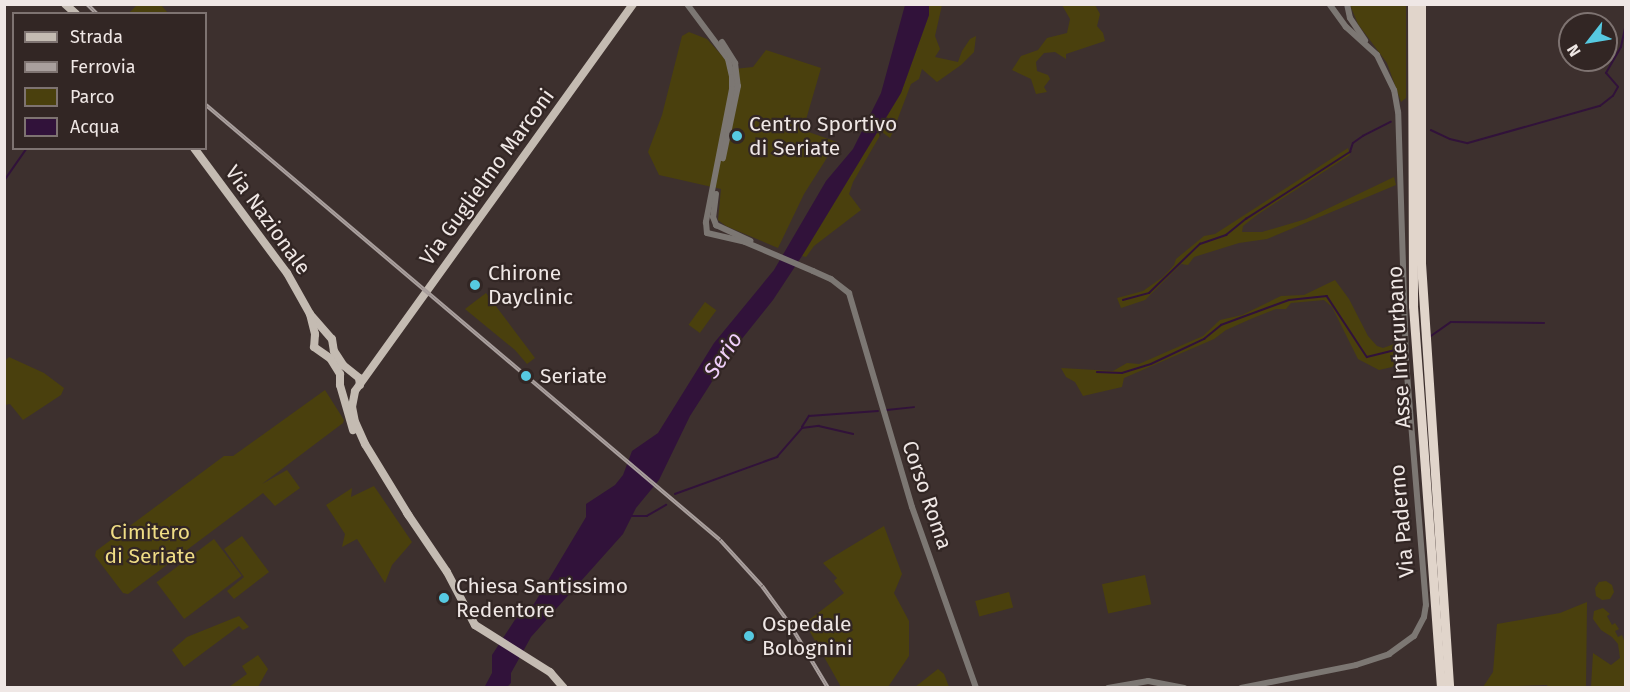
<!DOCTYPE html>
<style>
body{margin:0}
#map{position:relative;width:1630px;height:692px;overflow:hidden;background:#3d302e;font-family:"Fira Sans",sans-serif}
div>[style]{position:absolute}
.green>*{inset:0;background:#4a400d;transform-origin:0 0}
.water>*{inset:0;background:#31123a}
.stream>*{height:1.5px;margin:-0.75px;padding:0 0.75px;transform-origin:0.75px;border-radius:0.75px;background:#31123a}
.minor>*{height:6px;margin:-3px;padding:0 3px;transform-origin:3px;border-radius:3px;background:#7c7773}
.major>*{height:8px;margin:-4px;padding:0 4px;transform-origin:4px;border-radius:4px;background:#c4bbb2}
.highway>*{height:9px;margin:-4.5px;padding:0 4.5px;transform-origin:4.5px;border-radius:4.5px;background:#e1d5cb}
.rail>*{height:4px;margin-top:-2px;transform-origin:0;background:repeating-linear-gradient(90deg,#322624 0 4.5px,#a99f9d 0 9px);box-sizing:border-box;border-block:2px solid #a99f9d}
.dots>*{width:16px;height:16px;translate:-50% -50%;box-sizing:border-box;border:3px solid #322624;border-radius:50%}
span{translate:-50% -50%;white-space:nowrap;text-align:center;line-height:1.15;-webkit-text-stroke:4.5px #322624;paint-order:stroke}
.poi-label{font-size:21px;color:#efe7e5}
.left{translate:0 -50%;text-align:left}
.street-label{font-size:21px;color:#efe7e5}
.park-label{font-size:21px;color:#efdc85}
.water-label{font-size:22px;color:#efcff9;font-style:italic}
.frame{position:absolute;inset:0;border:6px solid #efe7e5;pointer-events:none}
.legend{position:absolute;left:12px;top:12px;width:195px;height:138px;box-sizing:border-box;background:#322624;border:2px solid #7e7371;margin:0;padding:8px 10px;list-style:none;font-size:18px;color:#efe7e5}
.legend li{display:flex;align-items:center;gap:12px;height:30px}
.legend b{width:30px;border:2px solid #7e7371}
.north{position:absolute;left:1558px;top:12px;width:60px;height:60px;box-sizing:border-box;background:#322624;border:2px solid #7e7371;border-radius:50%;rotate:239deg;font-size:16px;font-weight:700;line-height:24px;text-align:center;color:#efe7e5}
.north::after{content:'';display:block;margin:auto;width:21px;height:27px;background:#56c9e1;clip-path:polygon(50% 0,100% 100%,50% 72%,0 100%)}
</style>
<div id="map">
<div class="green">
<div style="clip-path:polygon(138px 4px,161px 5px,168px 13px,129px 13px)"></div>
<div style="clip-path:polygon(929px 5px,942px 5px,935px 36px,940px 49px,935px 57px,958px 62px,962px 51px,970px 39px,976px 36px,974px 52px,961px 65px,937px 82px,922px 69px,919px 79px,911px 84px,892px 134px,890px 138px,882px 132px,853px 182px,849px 194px,861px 210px,814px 246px,806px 257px,802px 256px,901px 93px,929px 15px)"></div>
<div style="clip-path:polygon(1062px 5px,1095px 5px,1100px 14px,1097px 26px,1103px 33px,1105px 41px,1066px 54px,1066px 59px,1055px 52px,1044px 53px,1036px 62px,1037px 71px,1048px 75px,1050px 79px,1044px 87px,1047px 92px,1036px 94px,1031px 79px,1012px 70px,1021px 56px,1038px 50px,1047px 38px,1067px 33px,1070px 19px)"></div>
<div style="clip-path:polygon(1350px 5px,1406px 5px,1406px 98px,1401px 102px,1387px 63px,1358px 24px)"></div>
<div style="clip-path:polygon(689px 32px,707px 39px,734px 69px,753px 67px,766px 50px,821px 68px,803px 130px,837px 142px,804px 194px,778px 248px,726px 226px,718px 220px,721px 189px,659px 175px,648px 152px,662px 115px,682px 36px)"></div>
<div style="clip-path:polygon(1348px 148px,1350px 155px,1257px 215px,1243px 226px,1242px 232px,1262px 232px,1306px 219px,1394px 177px,1396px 185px,1267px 239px,1239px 243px,1194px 257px,1188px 265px,1181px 264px,1145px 300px,1121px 308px,1117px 298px,1143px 291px,1163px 277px,1174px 265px,1176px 259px,1204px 236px,1215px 234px)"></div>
<div style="clip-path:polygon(1335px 280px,1349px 299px,1368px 336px,1377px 346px,1383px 348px,1400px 342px,1400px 361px,1392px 367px,1379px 370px,1358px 359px,1332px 307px,1324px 300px,1291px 303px,1286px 309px,1276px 309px,1253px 318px,1226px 330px,1214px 339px,1124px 378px,1122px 387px,1083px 396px,1075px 382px,1066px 377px,1061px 368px,1113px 371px,1127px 363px,1139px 364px,1203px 336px,1220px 320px,1242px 315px,1281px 296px,1304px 295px)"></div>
<div style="clip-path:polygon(486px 293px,535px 358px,527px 364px,515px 350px,465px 309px)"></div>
<div style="left:705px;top:302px;width:14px;height:28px;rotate:36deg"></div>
<div style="clip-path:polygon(9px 357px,44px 373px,64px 388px,61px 395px,23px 420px,10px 404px,5px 405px,5px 361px)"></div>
<div style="clip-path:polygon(325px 390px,344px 420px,343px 423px,262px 484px,287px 470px,300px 488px,275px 506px,263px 493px,128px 594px,123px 593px,95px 556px,96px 551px,224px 456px,233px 456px)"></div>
<div style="clip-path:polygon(374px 486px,412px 542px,392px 565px,385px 583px,357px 539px,342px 547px,345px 534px,326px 505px,352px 488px,351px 497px)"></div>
<div style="clip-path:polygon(884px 526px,902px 574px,894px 593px,909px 621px,909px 656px,888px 687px,841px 687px,805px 623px,844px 593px,834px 581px,837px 578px,823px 563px)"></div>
<div style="clip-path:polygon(242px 536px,269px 572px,234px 599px,227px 591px,244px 577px,224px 549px)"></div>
<div style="left:214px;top:539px;width:46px;height:72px;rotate:53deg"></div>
<div style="left:1145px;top:575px;width:30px;height:44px;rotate:78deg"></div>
<div style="clip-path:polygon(1606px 581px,1612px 585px,1614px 592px,1610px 599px,1602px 600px,1596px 596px,1595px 588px,1599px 582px)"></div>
<div style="left:1009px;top:592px;width:16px;height:35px;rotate:75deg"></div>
<div style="clip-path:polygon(1587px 602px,1586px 687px,1548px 687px,1547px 685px,1483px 687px,1493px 672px,1497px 624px,1560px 613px)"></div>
<div style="clip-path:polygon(1603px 608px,1610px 614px,1607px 616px,1612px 625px,1615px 623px,1619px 629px,1615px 631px,1618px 637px,1622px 635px,1625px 643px,1625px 687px,1591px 687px,1593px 653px,1611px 665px,1620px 658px,1618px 644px,1612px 637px,1601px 630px,1593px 619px,1594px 611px)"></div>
<div style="clip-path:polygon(239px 616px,249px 627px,243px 630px,239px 626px,184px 667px,172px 650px,187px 637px)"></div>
<div style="clip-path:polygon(258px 655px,268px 669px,258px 687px,229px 687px,247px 674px,242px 666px)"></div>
<div style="clip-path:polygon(938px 669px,944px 674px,949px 687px,915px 687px)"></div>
</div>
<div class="water">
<div style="clip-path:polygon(905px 5px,929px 5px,929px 15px,901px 93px,802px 256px,773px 300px,729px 355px,690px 416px,659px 480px,636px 508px,623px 534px,531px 637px,511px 673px,511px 683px,507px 687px,484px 688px,492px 673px,492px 655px,518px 615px,534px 604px,586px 517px,586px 504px,615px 485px,623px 475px,632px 451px,658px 433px,714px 343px,774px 270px,826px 181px,853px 149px,881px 93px)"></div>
</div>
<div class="stream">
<div style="left:1431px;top:130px;width:21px;rotate:25deg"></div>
<div style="left:1450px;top:139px;width:18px;rotate:13deg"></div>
<div style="left:1468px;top:143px;width:137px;rotate:-15.7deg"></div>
<div style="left:1600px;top:106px;width:16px;rotate:-38deg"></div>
<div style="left:1613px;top:96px;width:10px;rotate:-61deg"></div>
<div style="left:1618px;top:87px;width:18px;rotate:-131deg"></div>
<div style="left:1606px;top:73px;width:30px;rotate:-60deg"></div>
<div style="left:1621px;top:47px;width:19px;rotate:-78deg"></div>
<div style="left:4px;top:181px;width:40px;rotate:-55.1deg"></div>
<div style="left:1123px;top:300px;width:27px;rotate:-15deg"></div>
<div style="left:1149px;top:293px;width:71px;rotate:-43.9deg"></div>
<div style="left:1200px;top:244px;width:28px;rotate:-19deg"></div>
<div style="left:1226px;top:235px;width:26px;rotate:-39deg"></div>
<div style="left:1246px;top:219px;width:124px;rotate:-32.8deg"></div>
<div style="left:1350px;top:152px;width:9px;rotate:-72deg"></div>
<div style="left:1353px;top:143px;width:12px;rotate:-35deg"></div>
<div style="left:1363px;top:136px;width:31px;rotate:-27deg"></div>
<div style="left:1431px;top:336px;width:24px;rotate:-35deg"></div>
<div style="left:1451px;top:322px;width:93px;rotate:0.6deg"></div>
<div style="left:1097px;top:372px;width:25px;rotate:2deg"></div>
<div style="left:1122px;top:373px;width:30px;rotate:-17deg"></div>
<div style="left:1151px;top:364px;width:59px;rotate:-25.3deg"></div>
<div style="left:1204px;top:339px;width:22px;rotate:-39deg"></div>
<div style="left:1221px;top:325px;width:72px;rotate:-20.2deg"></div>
<div style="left:1289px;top:300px;width:38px;rotate:-6deg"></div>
<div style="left:1327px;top:296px;width:73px;rotate:56.7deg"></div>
<div style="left:1367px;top:357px;width:36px;rotate:-14deg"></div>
<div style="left:887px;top:410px;width:27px;rotate:-6deg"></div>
<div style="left:802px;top:427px;width:13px;rotate:-58deg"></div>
<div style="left:809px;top:416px;width:69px;rotate:-4.1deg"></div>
<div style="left:675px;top:494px;width:109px;rotate:-19.9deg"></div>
<div style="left:777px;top:457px;width:38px;rotate:-49deg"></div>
<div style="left:802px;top:428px;width:17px;rotate:-7deg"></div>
<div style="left:819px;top:426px;width:35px;rotate:13deg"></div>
<div style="left:632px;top:516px;width:15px"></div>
<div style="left:647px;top:516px;width:22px;rotate:-30deg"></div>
</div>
<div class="minor">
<div style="left:687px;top:4px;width:69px;rotate:53.3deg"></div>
<div style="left:728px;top:59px;width:18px;rotate:77deg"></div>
<div style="left:732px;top:77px;width:12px;rotate:90deg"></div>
<div style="left:732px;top:89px;width:136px;rotate:101.1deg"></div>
<div style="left:706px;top:222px;width:11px;rotate:85deg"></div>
<div style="left:707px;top:233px;width:39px;rotate:13deg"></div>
<div style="left:745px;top:242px;width:74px;rotate:23.1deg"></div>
<div style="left:813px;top:271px;width:20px;rotate:24deg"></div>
<div style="left:831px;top:279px;width:23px;rotate:38deg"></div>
<div style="left:849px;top:293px;width:223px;rotate:73.6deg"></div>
<div style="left:912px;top:507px;width:192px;rotate:70.5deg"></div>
<div style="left:1347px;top:4px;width:14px;rotate:78deg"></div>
<div style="left:1350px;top:18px;width:27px;rotate:56deg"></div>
<div style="left:722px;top:42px;width:25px;rotate:58deg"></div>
<div style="left:735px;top:63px;width:23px;rotate:83deg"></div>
<div style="left:738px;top:86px;width:74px;rotate:101.8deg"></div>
<div style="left:716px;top:194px;width:23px;rotate:97deg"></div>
<div style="left:713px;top:217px;width:9px;rotate:69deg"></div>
<div style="left:716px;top:225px;width:38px;rotate:25deg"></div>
<div style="left:1108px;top:688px;width:41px;rotate:-9.9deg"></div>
<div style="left:1148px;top:681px;width:37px;rotate:11deg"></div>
<div style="left:1241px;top:688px;width:117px;rotate:-11.3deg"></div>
<div style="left:1356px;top:665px;width:35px;rotate:-18deg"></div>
<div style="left:1389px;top:654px;width:31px;rotate:-36deg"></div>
<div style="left:1414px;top:636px;width:21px;rotate:-62deg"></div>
<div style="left:1424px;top:617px;width:12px;rotate:-81deg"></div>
<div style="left:1426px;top:605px;width:245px;rotate:-94.7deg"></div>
<div style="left:1406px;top:361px;width:249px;rotate:-91.8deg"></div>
<div style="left:1398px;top:112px;width:22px;rotate:-100deg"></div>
<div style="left:1394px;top:90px;width:39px;rotate:-116deg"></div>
<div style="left:1377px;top:55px;width:42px;rotate:-137.9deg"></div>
<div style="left:1346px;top:27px;width:29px;rotate:-126deg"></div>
</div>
<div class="major">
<div style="left:65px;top:4px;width:15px;rotate:42deg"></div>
<div style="left:194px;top:148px;width:156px;rotate:53.4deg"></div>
<div style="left:287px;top:273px;width:47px;rotate:60.7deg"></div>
<div style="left:310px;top:314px;width:33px;rotate:49deg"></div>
<div style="left:332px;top:339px;width:12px;rotate:81deg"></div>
<div style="left:334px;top:351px;width:17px;rotate:57deg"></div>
<div style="left:343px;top:365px;width:21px;rotate:39deg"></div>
<div style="left:359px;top:378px;width:7px;rotate:82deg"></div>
<div style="left:310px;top:314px;width:21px;rotate:76deg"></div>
<div style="left:315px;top:334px;width:13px;rotate:94deg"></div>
<div style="left:314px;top:347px;width:19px;rotate:35deg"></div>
<div style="left:330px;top:358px;width:19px;rotate:58deg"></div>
<div style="left:340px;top:374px;width:11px;rotate:90deg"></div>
<div style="left:340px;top:385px;width:47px;rotate:73.9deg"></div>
<div style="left:407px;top:513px;width:71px;rotate:55.9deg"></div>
<div style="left:447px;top:572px;width:60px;rotate:62.2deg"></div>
<div style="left:475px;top:625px;width:89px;rotate:32.1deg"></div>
<div style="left:550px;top:672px;width:21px;rotate:49deg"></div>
<div style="left:409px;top:516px;width:84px;rotate:-121.4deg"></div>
<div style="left:365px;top:444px;width:24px;rotate:-114deg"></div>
<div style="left:355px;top:422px;width:15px;rotate:-101deg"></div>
<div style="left:352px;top:407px;width:16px;rotate:-79deg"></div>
<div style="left:355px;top:391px;width:477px;rotate:-54.3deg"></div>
</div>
<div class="highway">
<div style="left:1412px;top:4px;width:302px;rotate:89.8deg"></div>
<div style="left:1413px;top:306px;width:383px;rotate:85.8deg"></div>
<div style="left:1421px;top:4px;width:259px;rotate:90deg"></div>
<div style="left:1421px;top:263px;width:426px;rotate:86.2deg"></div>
</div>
<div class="rail">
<div style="left:87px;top:4px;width:14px;rotate:45deg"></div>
<div style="left:206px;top:105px;width:673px;rotate:40.24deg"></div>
<div style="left:720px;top:540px;width:62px;rotate:47.6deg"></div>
<div style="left:762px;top:586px;width:46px;rotate:53.9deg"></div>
<div style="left:789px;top:623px;width:76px;rotate:59deg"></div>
</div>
<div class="dots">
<div style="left:737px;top:136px;background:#56c9e1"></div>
<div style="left:475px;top:285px;background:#56c9e1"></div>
<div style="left:526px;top:376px;background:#56c9e1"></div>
<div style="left:444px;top:598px;background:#56c9e1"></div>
<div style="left:749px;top:636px;background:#56c9e1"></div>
</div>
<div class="poi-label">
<span class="left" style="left:749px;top:136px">Centro Sportivo<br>di Seriate</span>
<span class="left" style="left:488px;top:285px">Chirone<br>Dayclinic</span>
<span class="left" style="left:540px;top:376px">Seriate</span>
<span class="left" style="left:456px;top:598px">Chiesa Santissimo<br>Redentore</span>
<span class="left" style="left:762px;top:636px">Ospedale<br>Bolognini</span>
</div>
<div class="street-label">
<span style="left:487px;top:177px;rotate:-54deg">Via Guglielmo Marconi</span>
<span style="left:268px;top:220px;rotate:54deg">Via Nazionale</span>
<span style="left:1399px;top:347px;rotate:-93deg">Asse Interurbano</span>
<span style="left:927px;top:495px;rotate:71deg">Corso Roma</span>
<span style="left:1402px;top:521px;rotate:-95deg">Via Paderno</span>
</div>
<div class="park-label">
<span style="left:150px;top:544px">Cimitero<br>di Seriate</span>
</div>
<div class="water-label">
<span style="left:723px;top:355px;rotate:-56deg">Serio</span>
</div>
<div class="frame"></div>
<ul class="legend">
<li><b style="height:8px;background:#c4bbb2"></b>Strada</li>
<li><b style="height:8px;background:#a99f9d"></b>Ferrovia</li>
<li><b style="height:16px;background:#4a400d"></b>Parco</li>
<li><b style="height:16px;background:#31123a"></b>Acqua</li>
</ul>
<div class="north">N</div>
</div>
